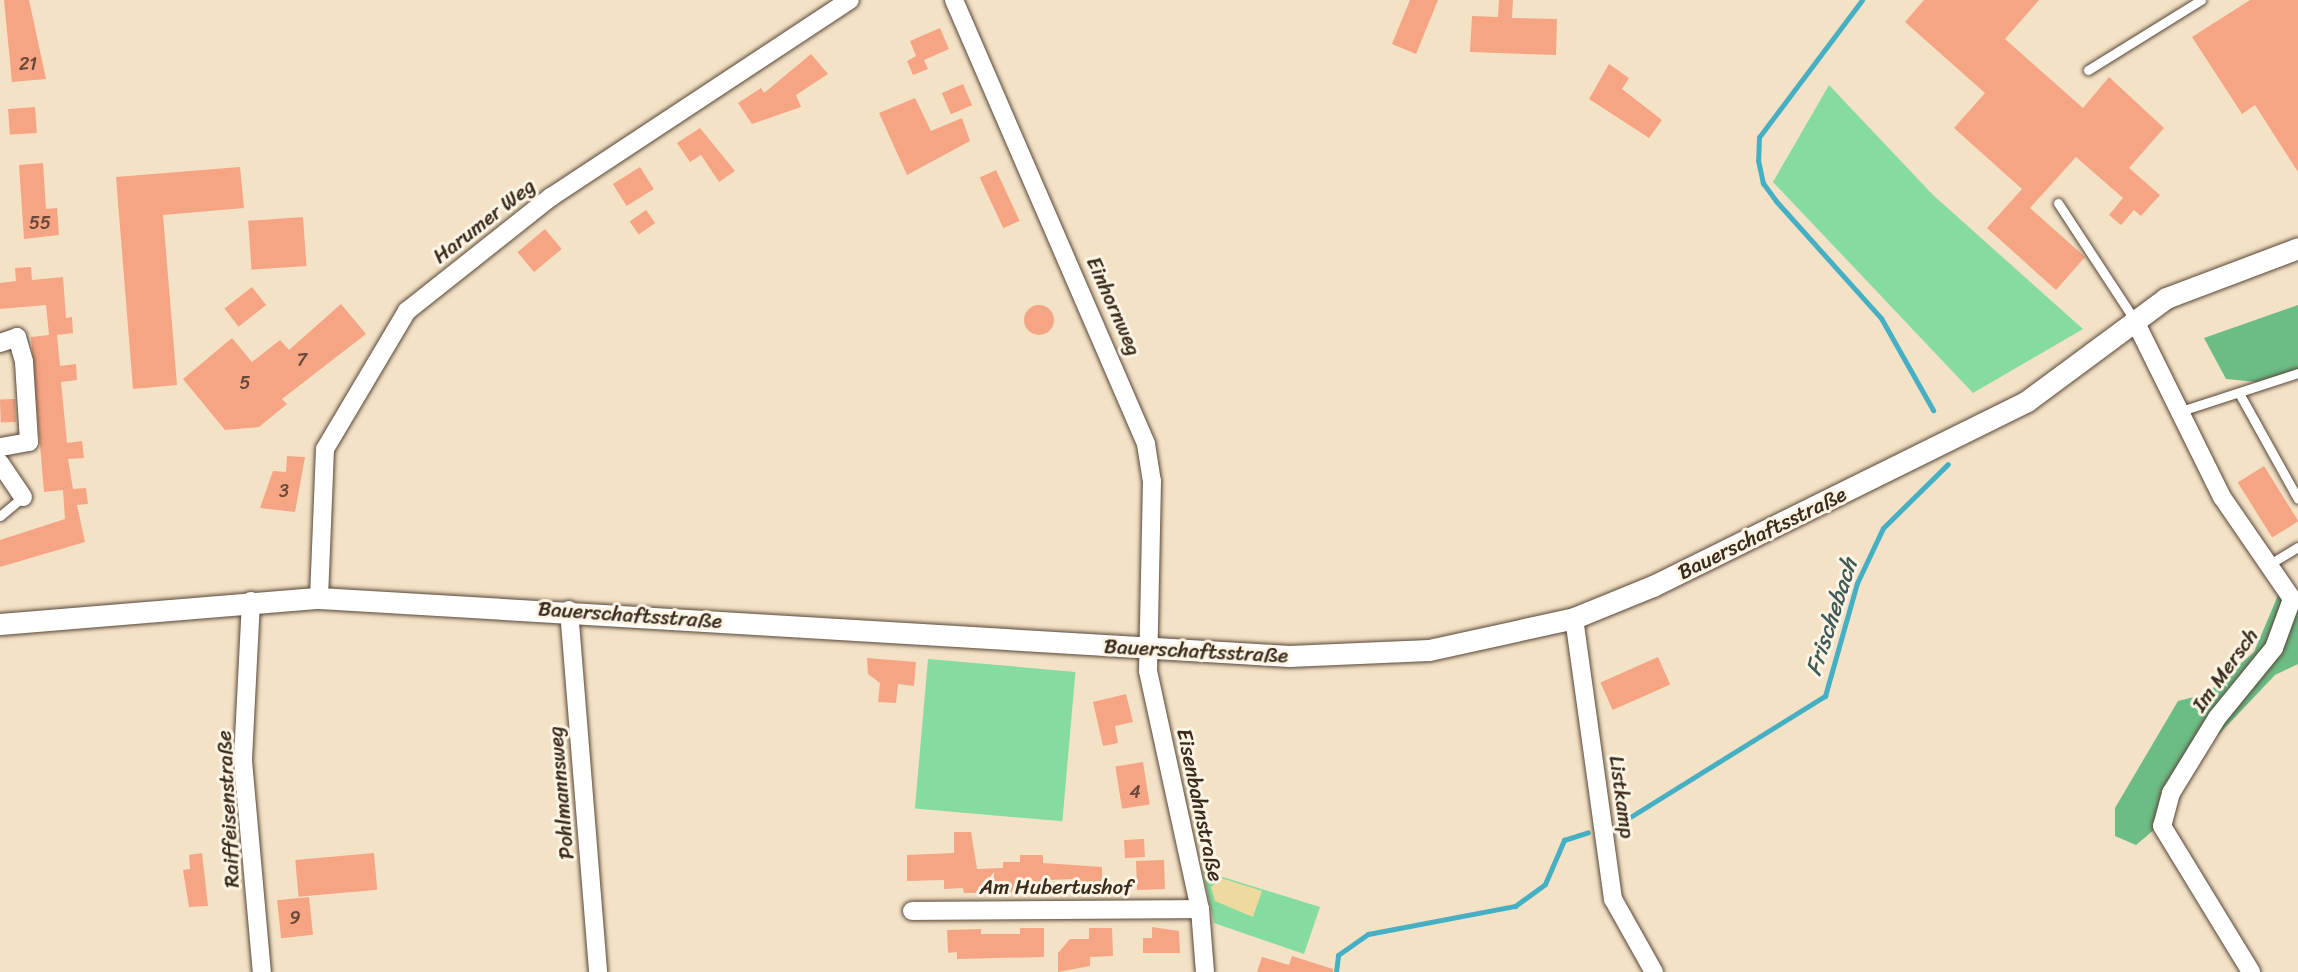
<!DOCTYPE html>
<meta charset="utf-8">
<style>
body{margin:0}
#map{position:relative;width:2298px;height:972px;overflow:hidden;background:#f4e2c6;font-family:Sriracha,sans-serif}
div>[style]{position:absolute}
.green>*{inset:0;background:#86dca0;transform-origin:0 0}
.forest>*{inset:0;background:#6cbc86}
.sand>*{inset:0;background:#eeda9e}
.stream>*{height:5px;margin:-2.5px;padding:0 2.5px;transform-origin:2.5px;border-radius:2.5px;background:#45afc4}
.building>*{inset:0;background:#f5a484;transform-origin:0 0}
.round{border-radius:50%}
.roads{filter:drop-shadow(0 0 2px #574637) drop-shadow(0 0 2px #574637)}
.service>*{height:9px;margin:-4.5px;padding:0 4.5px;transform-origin:4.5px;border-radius:4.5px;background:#fff}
.minor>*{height:18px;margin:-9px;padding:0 9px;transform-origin:9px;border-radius:9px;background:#fff}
.tertiary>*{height:21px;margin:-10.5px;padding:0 10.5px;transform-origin:10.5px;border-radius:10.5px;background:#fff}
span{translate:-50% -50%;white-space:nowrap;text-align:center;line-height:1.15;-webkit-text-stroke:6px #fcf5e5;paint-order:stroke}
.number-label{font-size:18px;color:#6a4838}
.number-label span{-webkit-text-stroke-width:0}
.street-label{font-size:21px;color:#3b2a1e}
.water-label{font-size:23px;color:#3e5958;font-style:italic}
</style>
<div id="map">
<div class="green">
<div style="clip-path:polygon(1829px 85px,1933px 195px,2083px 329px,1973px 393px,1773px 182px)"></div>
<div style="left:928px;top:659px;width:148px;height:150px;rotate:5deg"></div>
<div style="clip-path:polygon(1203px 871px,1320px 907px,1304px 954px,1214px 923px)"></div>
</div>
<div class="forest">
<div style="clip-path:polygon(2298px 305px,2298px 369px,2257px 382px,2226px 379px,2204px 338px)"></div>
<div style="clip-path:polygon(2279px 593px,2298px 607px,2298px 664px,2275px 675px,2166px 790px,2155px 829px,2136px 845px,2115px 836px,2115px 808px,2178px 701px,2206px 694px,2254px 652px)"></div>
</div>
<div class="sand">
<div style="clip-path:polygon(1221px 878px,1262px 891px,1253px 917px,1215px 901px,1211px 887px)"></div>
</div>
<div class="stream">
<div style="left:1862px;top:0;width:171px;rotate:126.9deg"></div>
<div style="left:1759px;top:137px;width:23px;rotate:92deg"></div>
<div style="left:1758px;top:160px;width:24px;rotate:78deg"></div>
<div style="left:1763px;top:183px;width:22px;rotate:54deg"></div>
<div style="left:1776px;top:201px;width:157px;rotate:48.1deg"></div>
<div style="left:1881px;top:318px;width:106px;rotate:60.5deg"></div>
<div style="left:1619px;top:824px;width:243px;rotate:-31.9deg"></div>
<div style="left:1825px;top:696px;width:117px;rotate:-74.2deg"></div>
<div style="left:1857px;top:583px;width:61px;rotate:-64.7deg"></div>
<div style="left:1883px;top:528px;width:91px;rotate:-44.6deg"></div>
<div style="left:1336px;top:972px;width:17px;rotate:-83deg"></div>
<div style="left:1338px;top:955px;width:37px;rotate:-35deg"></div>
<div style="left:1368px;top:934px;width:150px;rotate:-10.8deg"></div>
<div style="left:1515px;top:906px;width:37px;rotate:-36deg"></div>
<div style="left:1545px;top:884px;width:48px;rotate:-66.6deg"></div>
<div style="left:1564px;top:840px;width:25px;rotate:-18deg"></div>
</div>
<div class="building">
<div style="clip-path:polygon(4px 0,29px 0,46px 79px,12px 82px)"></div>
<div style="clip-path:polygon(1410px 0,1438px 0,1416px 54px,1392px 44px)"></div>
<div style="clip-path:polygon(1499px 0,1513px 0,1512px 18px,1557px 19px,1556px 55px,1470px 52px,1472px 16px,1498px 17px)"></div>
<div style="clip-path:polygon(1924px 0,2039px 0,2005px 39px,2083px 108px,2109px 77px,2164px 128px,2129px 168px,2160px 195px,2141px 216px,2134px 210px,2121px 225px,2109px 215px,2123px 198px,2076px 157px,2030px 208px,2085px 257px,2056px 290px,1987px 228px,2022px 189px,1954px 128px,1985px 93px,1905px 22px)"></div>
<div style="clip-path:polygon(2250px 0,2298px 0,2298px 172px,2255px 105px,2242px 114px,2192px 37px)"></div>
<div style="clip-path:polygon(940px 28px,949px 49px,924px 60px,928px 69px,913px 75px,907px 61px,916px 56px,910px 41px)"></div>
<div style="clip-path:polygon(811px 54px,828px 74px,796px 95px,801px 107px,752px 124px,738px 103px,761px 88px,764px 93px)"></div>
<div style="clip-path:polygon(1609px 64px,1629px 78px,1622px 89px,1662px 120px,1649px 138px,1589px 99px)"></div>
<div style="left:963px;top:84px;width:23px;height:23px;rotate:67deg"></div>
<div style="clip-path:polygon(915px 98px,931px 131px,962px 118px,970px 141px,907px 175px,879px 113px)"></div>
<div style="left:35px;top:107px;width:26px;height:27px;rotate:86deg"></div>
<div style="clip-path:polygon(700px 128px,735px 171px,719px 182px,701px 155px,690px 162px,677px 143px)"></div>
<div style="clip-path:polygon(43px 163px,46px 209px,57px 208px,59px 235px,24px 239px,19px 165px)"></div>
<div style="clip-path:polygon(240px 167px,244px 208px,163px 215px,177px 385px,133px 389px,116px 177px)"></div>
<div style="left:640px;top:167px;width:26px;height:32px;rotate:58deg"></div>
<div style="left:996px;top:170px;width:56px;height:18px;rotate:65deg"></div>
<div style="left:646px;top:210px;width:16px;height:20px;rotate:55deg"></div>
<div style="left:303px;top:217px;width:49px;height:55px;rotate:86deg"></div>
<div style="left:545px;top:229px;width:26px;height:36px;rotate:50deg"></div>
<div style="clip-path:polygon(31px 267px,32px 280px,63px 277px,66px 318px,72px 317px,73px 333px,57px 335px,60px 366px,76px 364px,77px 380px,61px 382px,67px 443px,82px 441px,84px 458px,68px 459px,73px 489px,86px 488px,88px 504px,77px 505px,85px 542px,0 567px,0 540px,65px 519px,63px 490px,44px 492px,31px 337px,49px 335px,46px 305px,0 309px,0 283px,16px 281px,15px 268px)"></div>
<div style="left:252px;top:287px;width:23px;height:35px;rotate:52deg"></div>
<div style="clip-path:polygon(341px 304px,366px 334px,282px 399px,287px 404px,259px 427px,225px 430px,183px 379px,232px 338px,252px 362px,280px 340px,289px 350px)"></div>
<div class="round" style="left:1024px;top:305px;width:30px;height:30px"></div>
<div style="left:15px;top:399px;width:23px;height:15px;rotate:88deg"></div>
<div style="clip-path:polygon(287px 456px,305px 457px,295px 512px,260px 508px,273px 471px,286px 472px)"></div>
<div style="left:2264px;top:466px;width:65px;height:31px;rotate:58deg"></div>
<div style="left:1658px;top:657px;width:30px;height:63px;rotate:66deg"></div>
<div style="clip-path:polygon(867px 658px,916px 662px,914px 686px,898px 684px,896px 703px,878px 702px,880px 683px,868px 674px)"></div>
<div style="clip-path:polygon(1126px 694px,1133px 722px,1115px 726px,1118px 743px,1103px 746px,1093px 702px)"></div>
<div style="left:1143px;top:762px;width:43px;height:28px;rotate:81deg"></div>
<div style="clip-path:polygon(954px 832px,971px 832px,977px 869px,1003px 868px,1003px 862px,1020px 862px,1020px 855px,1043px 855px,1043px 863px,1102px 867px,1102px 891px,1078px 891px,1077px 879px,1046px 880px,1046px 892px,964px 893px,963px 888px,944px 889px,944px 880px,907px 881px,907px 855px,954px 853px)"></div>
<div style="left:1144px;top:839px;width:18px;height:20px;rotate:87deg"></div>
<div style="clip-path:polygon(202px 853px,208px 906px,189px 907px,183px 870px,190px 869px,189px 855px)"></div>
<div style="left:374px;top:853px;width:37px;height:79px;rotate:85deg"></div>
<div style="left:1164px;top:860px;width:29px;height:28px;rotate:88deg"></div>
<div style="left:309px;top:897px;width:38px;height:32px;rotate:84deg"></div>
<div style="clip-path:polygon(1152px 927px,1179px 931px,1180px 953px,1143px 953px,1143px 938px,1152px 938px)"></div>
<div style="clip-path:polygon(1020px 928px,1044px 928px,1044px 957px,957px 959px,957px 952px,948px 953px,947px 930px,981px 929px,981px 934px,1020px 934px)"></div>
<div style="clip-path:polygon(1089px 928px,1112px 928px,1113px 956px,1090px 957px,1090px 966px,1058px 972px,1058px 953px,1070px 939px,1089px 939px)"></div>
<div style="clip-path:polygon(1292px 956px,1333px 969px,1333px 972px,1257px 972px,1262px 957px,1289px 965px)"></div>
</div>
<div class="roads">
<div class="service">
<div style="left:2088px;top:70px;width:133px;rotate:-31.8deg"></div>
<div style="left:2058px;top:203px;width:139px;rotate:56.8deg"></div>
<div style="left:2239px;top:393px;width:121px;rotate:60.9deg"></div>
<div style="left:2181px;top:411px;width:123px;rotate:-18deg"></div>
<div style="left:0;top:516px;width:30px;rotate:-40deg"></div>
<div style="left:2268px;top:565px;width:35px;rotate:-31deg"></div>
</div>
<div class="minor">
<div style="left:954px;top:0;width:484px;rotate:66.6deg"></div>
<div style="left:1146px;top:444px;width:37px;rotate:81deg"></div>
<div style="left:1152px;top:481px;width:190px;rotate:91.2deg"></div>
<div style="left:1148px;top:671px;width:244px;rotate:77.7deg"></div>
<div style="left:1200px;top:909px;width:63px;rotate:85.5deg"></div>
<div style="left:2134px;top:319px;width:199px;rotate:63.7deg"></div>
<div style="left:2222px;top:497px;width:124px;rotate:55.5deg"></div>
<div style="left:2292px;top:599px;width:52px;rotate:110.2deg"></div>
<div style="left:2274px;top:648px;width:90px;rotate:129.2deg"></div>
<div style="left:2217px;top:718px;width:88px;rotate:121.5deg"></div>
<div style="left:2171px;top:793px;width:34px;rotate:105deg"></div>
<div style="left:2162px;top:826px;width:171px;rotate:58.6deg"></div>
<div style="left:0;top:343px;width:18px;rotate:-19deg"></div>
<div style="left:17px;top:337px;width:26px;rotate:74deg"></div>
<div style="left:24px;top:362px;width:80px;rotate:86.4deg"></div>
<div style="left:29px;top:442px;width:29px;rotate:170deg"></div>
<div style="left:0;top:463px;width:41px;rotate:55.9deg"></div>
<div style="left:319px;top:598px;width:149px;rotate:-87.7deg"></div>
<div style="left:325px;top:449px;width:161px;rotate:-59.3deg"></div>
<div style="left:407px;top:311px;width:184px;rotate:-38.4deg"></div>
<div style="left:551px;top:197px;width:358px;rotate:-33.4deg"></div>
<div style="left:251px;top:601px;width:160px;rotate:92.9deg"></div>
<div style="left:243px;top:761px;width:212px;rotate:84.9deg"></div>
<div style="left:569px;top:610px;width:363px;rotate:85.4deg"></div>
<div style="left:1574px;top:618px;width:284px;rotate:82.1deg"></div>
<div style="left:1613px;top:899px;width:84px;rotate:60.7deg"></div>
<div style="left:912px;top:911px;width:288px;rotate:-0.4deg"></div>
</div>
<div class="tertiary">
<div style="left:0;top:624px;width:320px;rotate:-4.7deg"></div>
<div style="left:319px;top:598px;width:972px;rotate:3.42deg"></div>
<div style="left:1289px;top:656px;width:140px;rotate:-2.5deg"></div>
<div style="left:1429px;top:650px;width:148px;rotate:-12.4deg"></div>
<div style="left:1574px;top:618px;width:85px;rotate:-22.1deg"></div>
<div style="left:1653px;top:586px;width:417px;rotate:-26.3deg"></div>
<div style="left:2027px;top:401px;width:173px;rotate:-36.5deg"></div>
<div style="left:2166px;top:298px;width:141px;rotate:-20.7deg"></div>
</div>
</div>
<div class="number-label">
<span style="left:28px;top:64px">21</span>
<span style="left:40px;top:223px">55</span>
<span style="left:302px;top:360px">7</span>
<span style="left:245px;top:383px">5</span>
<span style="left:284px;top:491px">3</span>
<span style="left:1135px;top:792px">4</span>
<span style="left:295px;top:918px">9</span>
</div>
<div class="street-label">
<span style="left:484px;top:221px;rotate:-38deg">Harumer Weg</span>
<span style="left:1114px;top:306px;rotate:66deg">Einhornweg</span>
<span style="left:1762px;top:533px;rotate:-26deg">Bauerschaftsstraße</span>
<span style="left:630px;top:615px;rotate:4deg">Bauerschaftsstraße</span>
<span style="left:1196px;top:651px;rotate:3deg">Bauerschaftsstraße</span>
<span style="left:2225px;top:670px;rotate:-54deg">Im Mersch</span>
<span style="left:561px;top:793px;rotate:-95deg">Pohlmannsweg</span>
<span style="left:1622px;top:797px;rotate:82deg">Listkamp</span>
<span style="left:1200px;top:805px;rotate:78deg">Eisenbahnstraße</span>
<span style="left:228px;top:809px;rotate:-93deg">Raiffeisenstraße</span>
<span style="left:1056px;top:887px">Am Hubertushof</span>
</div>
<div class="water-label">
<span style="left:1832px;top:617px;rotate:-72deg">Frischebach</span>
</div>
</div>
